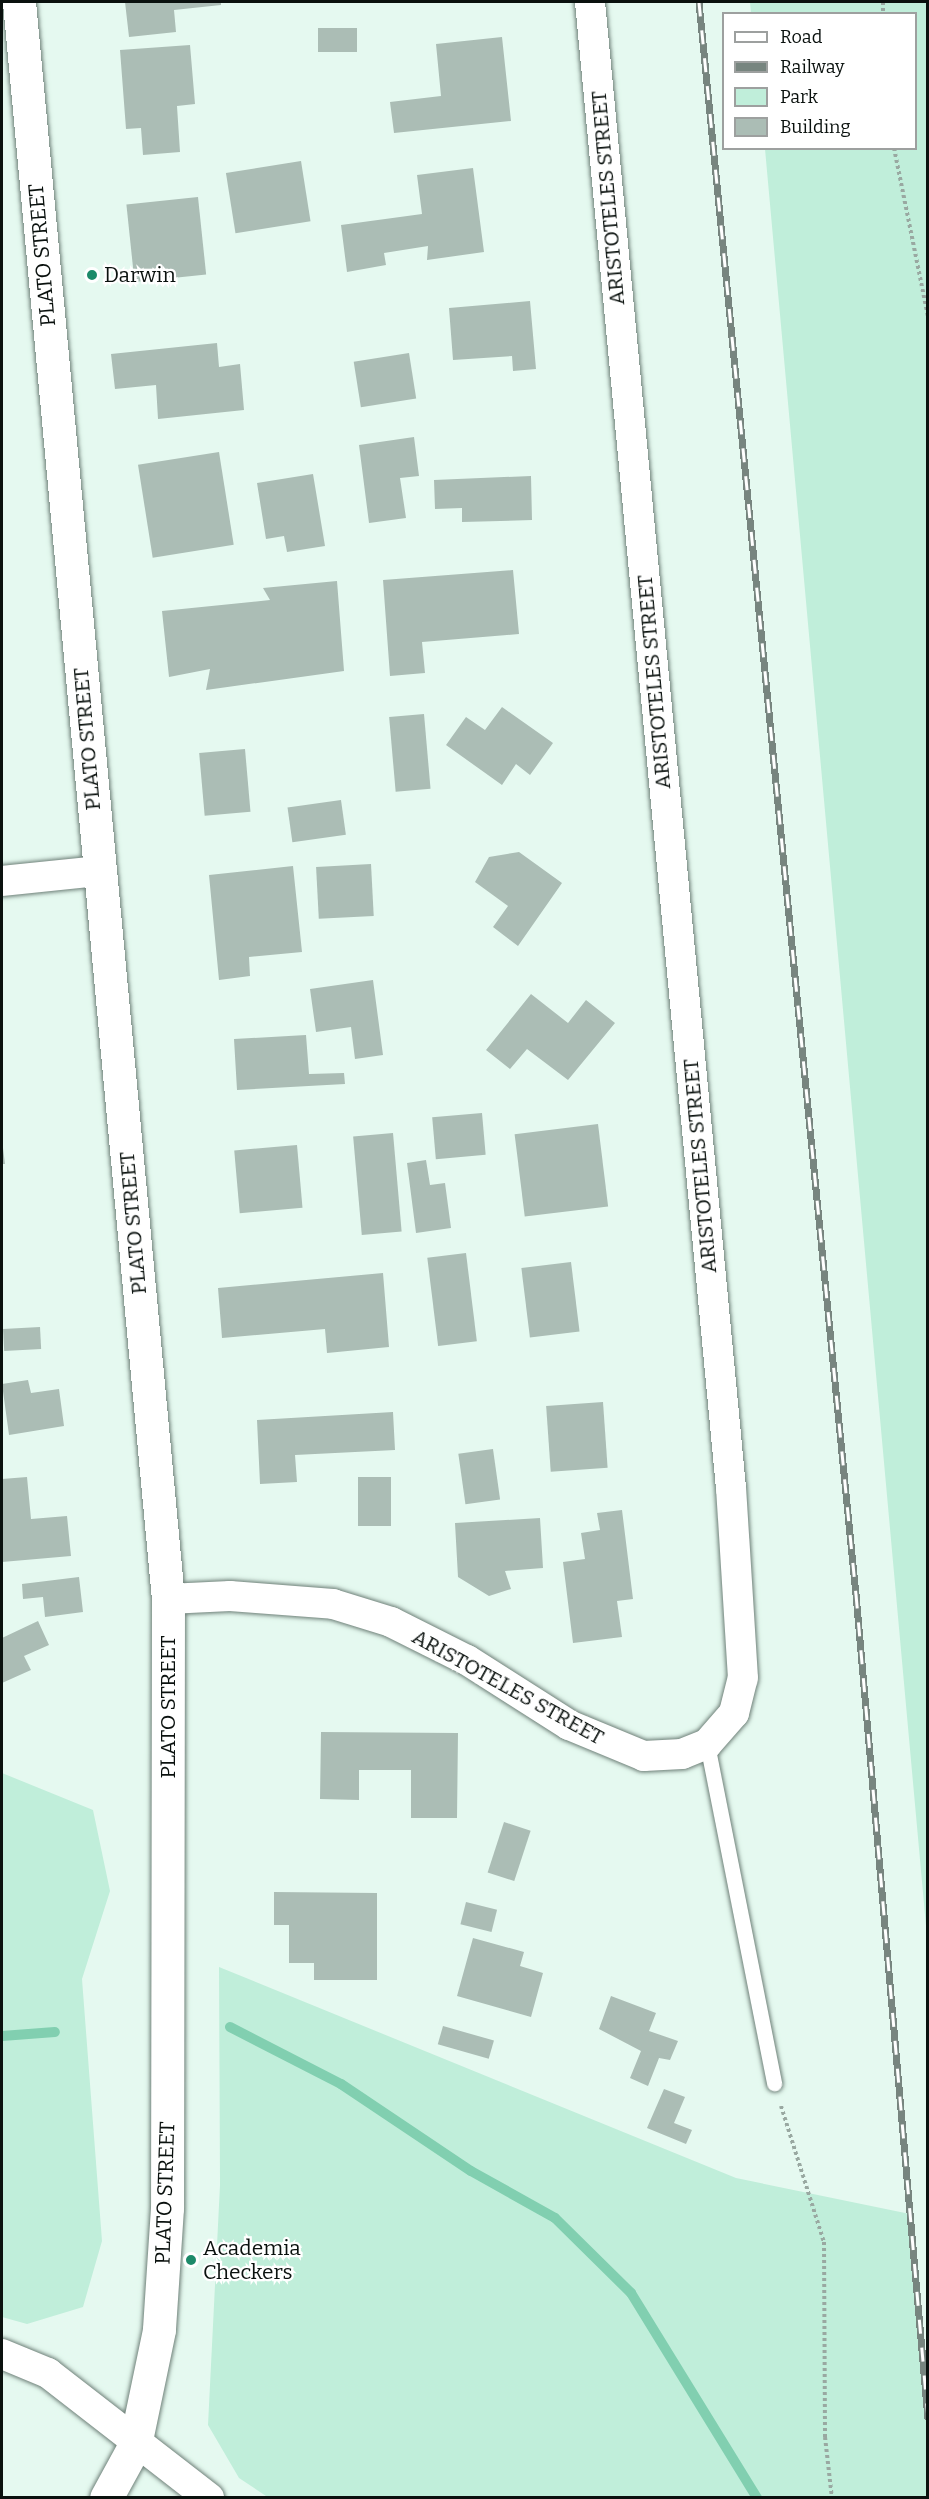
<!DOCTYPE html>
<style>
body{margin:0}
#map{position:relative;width:929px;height:2499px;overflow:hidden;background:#e5f9f0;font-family:Bitter,serif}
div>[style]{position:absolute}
.green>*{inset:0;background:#c0eeda}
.stream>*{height:10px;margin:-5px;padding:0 5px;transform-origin:5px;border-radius:5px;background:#81cfb0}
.building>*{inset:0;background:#abbdb5;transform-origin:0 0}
.path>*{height:4px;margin-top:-2px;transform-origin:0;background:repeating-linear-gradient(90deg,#99a8a1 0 3px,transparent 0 6px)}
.roads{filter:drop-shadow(0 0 2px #6f8179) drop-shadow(0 0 2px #6f8179)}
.service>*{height:15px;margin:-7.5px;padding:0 7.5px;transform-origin:7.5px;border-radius:7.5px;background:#fff}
.minor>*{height:30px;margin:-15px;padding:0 15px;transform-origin:15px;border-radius:15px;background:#fff}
.tertiary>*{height:33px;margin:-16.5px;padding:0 16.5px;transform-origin:16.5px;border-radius:16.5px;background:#fff}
.rail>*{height:7px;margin-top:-3.5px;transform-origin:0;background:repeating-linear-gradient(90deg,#fff 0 14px,#77857f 0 28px);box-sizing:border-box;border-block:2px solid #77857f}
.dots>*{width:16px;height:16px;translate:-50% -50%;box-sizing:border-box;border:3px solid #fff;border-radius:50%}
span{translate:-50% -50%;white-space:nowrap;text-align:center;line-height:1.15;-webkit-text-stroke:4.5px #fff;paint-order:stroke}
.street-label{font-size:21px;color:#0a110e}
.poi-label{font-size:21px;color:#0a110e}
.left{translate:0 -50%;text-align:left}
.frame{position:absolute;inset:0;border:3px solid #0a110e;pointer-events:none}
.legend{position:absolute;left:722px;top:12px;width:195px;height:138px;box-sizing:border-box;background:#fff;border:2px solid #9da09f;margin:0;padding:8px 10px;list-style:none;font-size:18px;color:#0a110e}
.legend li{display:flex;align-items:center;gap:12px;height:30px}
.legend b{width:30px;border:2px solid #9da09f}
</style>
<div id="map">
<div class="green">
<div style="clip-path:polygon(750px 2px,927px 2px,927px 1937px,765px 149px,916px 148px,916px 14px,751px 13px)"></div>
<div style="clip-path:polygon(2px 1773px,93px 1810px,110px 1891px,82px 1979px,102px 2241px,83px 2307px,27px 2324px,2px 2317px)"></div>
<div style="clip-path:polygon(219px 1967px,736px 2178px,910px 2214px,927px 2419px,927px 2497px,269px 2498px,239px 2478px,208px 2425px,220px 2185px)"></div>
</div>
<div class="stream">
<div style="left:230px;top:2027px;width:125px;rotate:27.2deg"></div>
<div style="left:341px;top:2084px;width:156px;rotate:33.8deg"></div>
<div style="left:471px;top:2171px;width:96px;rotate:29.2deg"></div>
<div style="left:555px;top:2218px;width:107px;rotate:44.6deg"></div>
<div style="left:631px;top:2293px;width:241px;rotate:58.4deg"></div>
<div style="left:2px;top:2036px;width:53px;rotate:-4.3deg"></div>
</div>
<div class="building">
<div style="clip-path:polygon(125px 2px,221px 2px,221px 5px,174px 10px,176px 32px,129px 37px)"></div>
<div style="left:318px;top:28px;width:39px;height:24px"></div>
<div style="clip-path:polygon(502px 37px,511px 121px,394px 133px,390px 102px,441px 96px,436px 44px)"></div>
<div style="clip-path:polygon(190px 45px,195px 104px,177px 106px,180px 152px,143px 155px,141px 128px,126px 129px,120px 50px)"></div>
<div style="left:301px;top:161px;width:61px;height:76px;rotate:81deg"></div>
<div style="clip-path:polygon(473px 168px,484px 252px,427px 260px,428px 246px,384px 253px,386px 265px,347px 272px,341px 225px,422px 214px,417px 175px)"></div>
<div style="left:198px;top:197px;width:78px;height:72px;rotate:84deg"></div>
<div style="clip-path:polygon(530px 301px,536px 369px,513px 371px,512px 356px,453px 360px,449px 308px)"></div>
<div style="clip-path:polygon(217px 343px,219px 367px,240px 364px,244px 410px,158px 419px,156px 385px,115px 389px,111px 354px)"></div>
<div style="left:409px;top:353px;width:46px;height:56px;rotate:81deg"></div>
<div style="clip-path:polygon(414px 437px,419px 476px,400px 478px,406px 518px,369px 523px,359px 445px)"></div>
<div style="left:219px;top:452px;width:94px;height:82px;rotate:81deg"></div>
<div style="clip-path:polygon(313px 474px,325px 546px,287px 552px,284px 536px,266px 539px,257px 483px)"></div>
<div style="clip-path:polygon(531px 476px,532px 520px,462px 522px,462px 508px,435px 509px,434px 480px)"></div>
<div style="clip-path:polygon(513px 570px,519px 634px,422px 642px,425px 673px,390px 676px,383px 580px)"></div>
<div style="clip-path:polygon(337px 581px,344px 671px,206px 690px,210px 669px,169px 677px,162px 611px,270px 600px,263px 588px)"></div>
<div style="clip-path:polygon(502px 707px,553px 743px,530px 775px,516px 764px,502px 785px,446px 745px,466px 717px,485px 730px)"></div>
<div style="left:424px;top:714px;width:75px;height:35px;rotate:85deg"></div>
<div style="left:245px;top:749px;width:63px;height:46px;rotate:85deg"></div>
<div style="left:341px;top:800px;width:35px;height:54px;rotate:82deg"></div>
<div style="clip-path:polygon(519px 852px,562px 883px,518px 946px,493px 927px,508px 906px,475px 882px,489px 857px)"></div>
<div style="left:371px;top:864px;width:52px;height:55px;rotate:87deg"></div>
<div style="clip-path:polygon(293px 866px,302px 952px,249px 957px,250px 976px,219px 980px,209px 875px)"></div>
<div style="clip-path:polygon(373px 980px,383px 1055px,355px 1059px,351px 1027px,316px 1032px,310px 989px)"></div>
<div style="clip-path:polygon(531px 994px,568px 1023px,586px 1000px,615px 1023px,568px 1080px,527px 1049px,510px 1069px,486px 1050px)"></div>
<div style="clip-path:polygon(306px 1035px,309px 1074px,344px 1073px,345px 1084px,237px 1090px,234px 1039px)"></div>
<div style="left:482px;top:1113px;width:42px;height:50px;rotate:85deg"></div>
<div style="left:598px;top:1124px;width:83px;height:84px;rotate:83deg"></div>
<div style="left:393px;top:1133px;width:99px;height:40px;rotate:85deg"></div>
<div style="clip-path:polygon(2px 1140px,5px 1164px,2px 1164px)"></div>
<div style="left:297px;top:1145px;width:63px;height:63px;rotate:85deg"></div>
<div style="clip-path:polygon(426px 1160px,430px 1185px,445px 1183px,451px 1228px,416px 1233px,407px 1163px)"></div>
<div style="left:466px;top:1253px;width:89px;height:39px;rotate:83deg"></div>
<div style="left:571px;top:1262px;width:70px;height:50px;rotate:83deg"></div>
<div style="clip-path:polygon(383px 1273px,389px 1347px,327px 1353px,325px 1329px,222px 1338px,218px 1288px)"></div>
<div style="left:40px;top:1327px;width:22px;height:37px;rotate:87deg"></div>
<div style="clip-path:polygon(28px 1380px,31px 1393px,59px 1389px,64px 1426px,9px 1435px,2px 1384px)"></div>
<div style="left:603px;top:1402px;width:66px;height:57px;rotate:86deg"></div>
<div style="clip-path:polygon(393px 1412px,395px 1450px,295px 1455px,297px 1482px,260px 1484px,257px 1420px)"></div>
<div style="left:493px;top:1449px;width:51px;height:35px;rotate:82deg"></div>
<div style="clip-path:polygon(27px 1477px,31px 1519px,67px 1516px,71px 1556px,2px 1562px,2px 1479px)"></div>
<div style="left:358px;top:1477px;width:33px;height:49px"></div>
<div style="clip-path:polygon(622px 1510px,633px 1599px,617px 1601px,622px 1637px,573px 1643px,563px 1562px,585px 1559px,581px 1533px,600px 1530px,597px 1513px)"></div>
<div style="clip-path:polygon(540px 1518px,543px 1568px,505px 1571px,511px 1589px,489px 1596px,458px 1577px,455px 1523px)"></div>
<div style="clip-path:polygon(79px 1577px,83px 1612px,45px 1617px,43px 1597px,23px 1599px,22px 1584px)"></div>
<div style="clip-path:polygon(38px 1621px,49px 1645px,24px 1656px,31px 1670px,2px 1683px,2px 1638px)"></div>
<div style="clip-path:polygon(321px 1732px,458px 1733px,457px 1818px,411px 1818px,411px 1770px,359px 1770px,359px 1800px,320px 1799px)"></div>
<div style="left:504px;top:1822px;width:28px;height:53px;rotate:18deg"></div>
<div style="clip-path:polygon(274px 1892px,377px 1893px,377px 1980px,314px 1980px,314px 1963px,289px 1963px,289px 1925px,274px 1925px)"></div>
<div style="left:466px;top:1902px;width:32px;height:23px;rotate:14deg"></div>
<div style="clip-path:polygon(473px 1938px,524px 1952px,520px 1966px,543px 1973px,531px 2017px,457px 1996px)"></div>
<div style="clip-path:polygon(611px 1996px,656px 2013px,649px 2031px,678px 2041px,670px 2060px,659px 2058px,648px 2086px,630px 2078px,641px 2051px,599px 2029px)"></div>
<div style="left:443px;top:2026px;width:53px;height:19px;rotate:16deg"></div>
<div style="clip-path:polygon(664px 2089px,685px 2097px,674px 2123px,692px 2130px,686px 2144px,647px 2128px)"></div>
</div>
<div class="path">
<div style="left:883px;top:2px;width:12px;rotate:90deg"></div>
<div style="left:894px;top:148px;width:171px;rotate:78.6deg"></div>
<div style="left:781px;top:2106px;width:143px;rotate:72.5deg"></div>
<div style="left:824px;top:2242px;width:195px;rotate:89.7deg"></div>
<div style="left:825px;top:2437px;width:61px;rotate:83.5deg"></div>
</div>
<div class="roads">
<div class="service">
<div style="left:707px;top:1744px;width:346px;rotate:78.8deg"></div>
</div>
<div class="minor">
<div style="left:2px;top:881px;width:98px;rotate:-5.9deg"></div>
<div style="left:168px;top:1599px;width:62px;rotate:-2.8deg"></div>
<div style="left:230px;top:1596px;width:103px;rotate:4.4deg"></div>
<div style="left:333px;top:1604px;width:61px;rotate:17.2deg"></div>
<div style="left:391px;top:1622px;width:85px;rotate:26.6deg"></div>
<div style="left:467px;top:1660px;width:121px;rotate:32.5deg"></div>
<div style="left:569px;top:1725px;width:81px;rotate:22.5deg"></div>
<div style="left:644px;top:1756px;width:38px;rotate:-3deg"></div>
<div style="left:682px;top:1754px;width:27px;rotate:-22deg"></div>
<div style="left:707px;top:1744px;width:41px;rotate:-48.9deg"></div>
<div style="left:734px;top:1713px;width:36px;rotate:-76deg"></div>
<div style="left:743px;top:1678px;width:190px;rotate:-93.6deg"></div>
<div style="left:731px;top:1488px;width:1493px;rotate:-95.42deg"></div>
<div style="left:2px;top:2354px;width:50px;rotate:22.4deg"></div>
<div style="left:48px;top:2373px;width:204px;rotate:37.8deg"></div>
</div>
<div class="tertiary">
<div style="left:19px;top:2px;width:1604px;rotate:84.67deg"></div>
<div style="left:168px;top:1599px;width:609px;rotate:90.09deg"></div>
<div style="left:167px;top:2208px;width:122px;rotate:93.8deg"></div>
<div style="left:159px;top:2330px;width:117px;rotate:101.8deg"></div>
<div style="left:135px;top:2445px;width:60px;rotate:118.7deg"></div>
</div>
</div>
<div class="rail">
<div style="left:699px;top:2px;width:1600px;rotate:84.37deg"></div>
<div style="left:856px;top:1594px;width:828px;rotate:85.01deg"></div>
</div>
<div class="dots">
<div style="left:92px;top:275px;background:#1c8a69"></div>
<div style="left:191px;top:2260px;background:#1c8a69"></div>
</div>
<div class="street-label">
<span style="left:608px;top:198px;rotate:-95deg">ARISTOTELES STREET</span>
<span style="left:42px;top:255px;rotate:-95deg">PLATO STREET</span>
<span style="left:654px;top:682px;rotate:-95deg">ARISTOTELES STREET</span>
<span style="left:87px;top:739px;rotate:-95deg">PLATO STREET</span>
<span style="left:700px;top:1166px;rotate:-95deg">ARISTOTELES STREET</span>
<span style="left:133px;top:1223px;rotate:-95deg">PLATO STREET</span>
<span style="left:508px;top:1687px;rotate:29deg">ARISTOTELES STREET</span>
<span style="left:168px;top:1707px;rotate:-90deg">PLATO STREET</span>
<span style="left:165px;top:2193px;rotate:-88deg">PLATO STREET</span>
</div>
<div class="poi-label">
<span class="left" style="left:104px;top:275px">Darwin</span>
<span class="left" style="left:203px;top:2260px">Academia<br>Checkers</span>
</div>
<div class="frame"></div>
<ul class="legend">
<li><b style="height:8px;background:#fff"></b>Road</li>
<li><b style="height:8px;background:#77857f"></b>Railway</li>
<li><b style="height:16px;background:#c0eeda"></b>Park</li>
<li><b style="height:16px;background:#abbdb5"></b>Building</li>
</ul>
</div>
